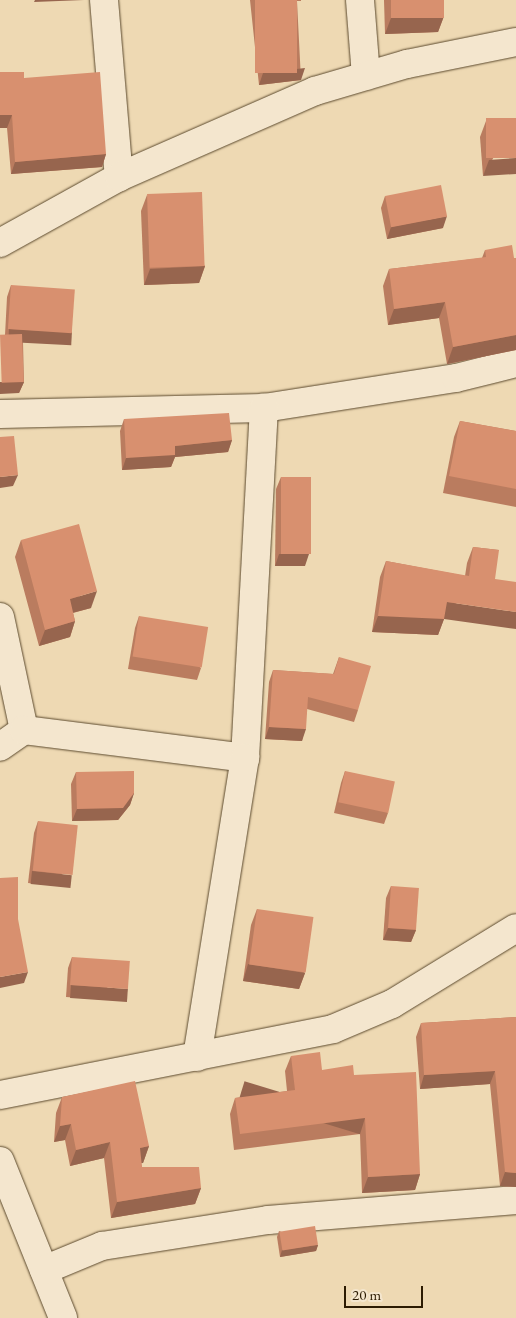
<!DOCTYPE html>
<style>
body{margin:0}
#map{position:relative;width:516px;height:1318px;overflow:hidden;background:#eed9b3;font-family:"EB Garamond",serif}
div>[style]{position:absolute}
.roads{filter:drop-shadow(0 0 1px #5c4a2e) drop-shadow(0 0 1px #5c4a2e)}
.minor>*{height:28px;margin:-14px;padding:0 14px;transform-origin:14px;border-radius:14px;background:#f4e6ce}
.wall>*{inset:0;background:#ba7c5f}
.shaded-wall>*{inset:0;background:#97654e;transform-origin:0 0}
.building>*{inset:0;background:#d8906f;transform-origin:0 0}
span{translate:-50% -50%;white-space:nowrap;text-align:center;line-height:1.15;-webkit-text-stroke:4px #f4e6ce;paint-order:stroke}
.scale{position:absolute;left:344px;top:1286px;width:79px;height:22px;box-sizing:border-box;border:2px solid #2c1b02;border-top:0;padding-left:6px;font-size:15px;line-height:18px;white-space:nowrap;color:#2c1b02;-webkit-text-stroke:4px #f4e6ce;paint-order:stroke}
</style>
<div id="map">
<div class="roads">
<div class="minor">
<div style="left:104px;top:0;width:178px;rotate:85.2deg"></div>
<div style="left:360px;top:0;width:76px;rotate:85.5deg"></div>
<div style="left:0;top:243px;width:136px;rotate:-29deg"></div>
<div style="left:119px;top:177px;width:214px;rotate:-23.7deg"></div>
<div style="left:315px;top:91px;width:96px;rotate:-16.4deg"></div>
<div style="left:407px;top:64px;width:111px;rotate:-11.4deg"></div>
<div style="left:0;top:414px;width:264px;rotate:-1.3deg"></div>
<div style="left:264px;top:408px;width:194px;rotate:-8.9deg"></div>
<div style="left:456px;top:378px;width:62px;rotate:-14deg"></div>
<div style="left:0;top:617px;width:116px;rotate:78deg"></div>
<div style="left:24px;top:730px;width:29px;rotate:145deg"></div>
<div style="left:24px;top:730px;width:223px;rotate:7.2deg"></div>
<div style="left:245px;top:758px;width:351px;rotate:-86.9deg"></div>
<div style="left:197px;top:1057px;width:303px;rotate:-80.9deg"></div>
<div style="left:0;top:1095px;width:339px;rotate:-11.2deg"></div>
<div style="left:333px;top:1029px;width:64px;rotate:-23deg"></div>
<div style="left:392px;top:1004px;width:145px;rotate:-31.5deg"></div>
<div style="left:0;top:1161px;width:169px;rotate:68.1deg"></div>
<div style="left:44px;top:1270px;width:63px;rotate:-22.5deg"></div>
<div style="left:102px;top:1246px;width:168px;rotate:-8.9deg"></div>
<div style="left:268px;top:1220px;width:249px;rotate:-4.6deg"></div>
</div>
</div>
<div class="wall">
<div style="clip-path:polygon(250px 0,301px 0,301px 1px,297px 1px,301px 80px,259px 85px)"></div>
<div style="clip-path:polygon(384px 0,444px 0,444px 16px,438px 32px,385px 34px)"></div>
<div style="clip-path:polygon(0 72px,24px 78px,106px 154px,102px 167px,11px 174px,7px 128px,0 128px)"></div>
<div style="clip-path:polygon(516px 118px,483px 176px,480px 137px,486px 121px)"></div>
<div style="clip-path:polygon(147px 195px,205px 266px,199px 283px,144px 285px,141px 211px)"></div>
<div style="clip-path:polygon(385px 196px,443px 228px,387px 239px,381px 208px)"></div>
<div style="clip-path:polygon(485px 250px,514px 258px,516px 258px,516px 350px,447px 364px,439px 318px,388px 325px,383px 286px,389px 269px,482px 258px)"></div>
<div style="clip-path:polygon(11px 285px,72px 332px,68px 344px,23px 342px,24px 382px,19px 393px,5px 335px,7px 297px)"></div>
<div style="clip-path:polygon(124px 419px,232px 440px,228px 452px,175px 457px,171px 467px,122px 470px,120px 431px)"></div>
<div style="clip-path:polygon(460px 421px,516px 431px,516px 507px,443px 493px,454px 437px)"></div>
<div style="clip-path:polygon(281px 477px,305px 566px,275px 566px,276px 489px)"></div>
<div style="clip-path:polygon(21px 540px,91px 608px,73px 613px,75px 621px,70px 637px,39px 646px,15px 557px)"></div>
<div style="clip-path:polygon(473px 547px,499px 550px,444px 619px,438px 635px,372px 632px,380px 577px,386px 561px,465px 576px,467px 563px)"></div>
<div style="clip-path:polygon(139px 616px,201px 668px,197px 680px,128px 669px,135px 628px)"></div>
<div style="clip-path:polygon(339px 657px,358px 710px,354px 722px,307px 709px,302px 741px,265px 739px,269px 682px,273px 670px,333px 674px)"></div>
<div style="clip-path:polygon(345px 771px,388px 813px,384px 824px,334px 813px,341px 783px)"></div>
<div style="clip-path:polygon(76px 772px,134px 793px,130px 805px,118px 820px,72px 821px,71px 784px)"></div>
<div style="clip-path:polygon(38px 821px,68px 887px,28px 883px,34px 833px)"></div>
<div style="clip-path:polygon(391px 886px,416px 930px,411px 942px,383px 940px,386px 898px)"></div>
<div style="clip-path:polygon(257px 909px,305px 973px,299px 989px,243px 981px,251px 925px)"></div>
<div style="clip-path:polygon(72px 957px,123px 1001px,66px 997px,68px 968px)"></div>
<div style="clip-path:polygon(516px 1017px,516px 1187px,500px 1186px,490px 1084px,420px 1089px,416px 1037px,421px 1023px)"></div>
<div style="clip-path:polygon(291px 1056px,322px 1070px,354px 1075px,420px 1174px,415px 1190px,362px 1193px,360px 1134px,234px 1150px,230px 1114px,235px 1098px,287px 1091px,285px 1071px)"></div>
<div style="clip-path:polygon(62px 1097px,149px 1146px,143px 1163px,141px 1163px,142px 1167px,201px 1188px,195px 1204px,111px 1218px,104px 1158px,70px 1166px,65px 1140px,54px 1142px,56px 1113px)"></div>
<div style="clip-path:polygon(279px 1231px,318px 1245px,316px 1251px,280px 1257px,277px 1237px)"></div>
</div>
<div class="shaded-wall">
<div style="clip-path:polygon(35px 0,84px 0,34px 2px)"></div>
<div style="clip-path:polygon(444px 16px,438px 32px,385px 34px,391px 18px)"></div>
<div style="clip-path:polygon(305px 68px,301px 80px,259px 85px,263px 73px)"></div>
<div style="clip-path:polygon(0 115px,12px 115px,7px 128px,0 128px)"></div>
<div style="clip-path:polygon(106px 154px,102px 167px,11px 174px,15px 162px)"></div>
<div style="clip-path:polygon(516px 158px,516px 174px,483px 176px,489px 160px)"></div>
<div style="clip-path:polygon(447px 216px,443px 228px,387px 239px,391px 227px)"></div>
<div style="clip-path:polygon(205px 266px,199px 283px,144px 285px,150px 269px)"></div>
<div style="clip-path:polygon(445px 302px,439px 318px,388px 325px,394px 309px)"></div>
<div style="left:9px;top:329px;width:63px;height:13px;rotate:3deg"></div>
<div style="clip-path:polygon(516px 335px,516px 350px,447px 364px,453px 347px)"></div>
<div style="clip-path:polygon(0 382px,24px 382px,19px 393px,0 394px)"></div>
<div style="clip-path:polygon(232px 440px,228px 452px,175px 457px,171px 467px,122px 470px,126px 458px,175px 446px)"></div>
<div style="clip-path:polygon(18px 475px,13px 486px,0 488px,0 477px)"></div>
<div style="clip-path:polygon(279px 554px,309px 554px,305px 566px,275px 566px)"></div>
<div style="clip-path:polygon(97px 591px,91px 608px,64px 615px,70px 599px)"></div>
<div style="clip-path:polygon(447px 602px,516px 612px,516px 629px,444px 619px,438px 635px,372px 632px,378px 616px)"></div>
<div style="clip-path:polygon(75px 621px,70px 637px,39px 646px,45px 630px)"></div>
<div style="clip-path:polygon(269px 727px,306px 729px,302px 741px,265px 739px)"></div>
<div style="clip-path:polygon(134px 793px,130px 805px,118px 820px,72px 821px,77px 809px)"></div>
<div style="left:32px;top:871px;width:40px;height:13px;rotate:6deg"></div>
<div style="clip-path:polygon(388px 928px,416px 930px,411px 942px,383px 940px)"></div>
<div style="clip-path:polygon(248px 964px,305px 973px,299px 989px,243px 981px)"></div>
<div style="clip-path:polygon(28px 972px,24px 983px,0 988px,0 977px)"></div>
<div style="left:71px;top:985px;width:57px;height:13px;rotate:4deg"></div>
<div style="clip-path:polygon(495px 1071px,490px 1084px,420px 1089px,424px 1075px)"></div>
<div style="left:365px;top:1118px;width:17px;height:126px;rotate:107deg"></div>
<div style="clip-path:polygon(71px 1124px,65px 1140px,54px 1142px,60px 1126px)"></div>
<div style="clip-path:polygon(110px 1142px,104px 1158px,70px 1166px,76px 1150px)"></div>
<div style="clip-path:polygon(149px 1146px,143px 1163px,134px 1164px,140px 1148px)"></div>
<div style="clip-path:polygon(505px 1172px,516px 1173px,516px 1187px,500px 1186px)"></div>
<div style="clip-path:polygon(420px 1174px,415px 1190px,362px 1193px,368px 1177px)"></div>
<div style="clip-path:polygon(201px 1188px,195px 1204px,111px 1218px,117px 1202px)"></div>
<div style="clip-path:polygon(318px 1245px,316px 1251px,280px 1257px,282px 1250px)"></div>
</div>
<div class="building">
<div style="left:255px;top:0;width:42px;height:73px"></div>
<div style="left:391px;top:0;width:53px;height:18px"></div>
<div style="clip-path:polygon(0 72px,24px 72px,24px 78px,100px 72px,106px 154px,15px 162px,12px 115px,0 115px)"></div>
<div style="left:516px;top:118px;width:40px;height:30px;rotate:90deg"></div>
<div style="left:441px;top:185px;width:32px;height:57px;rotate:79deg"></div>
<div style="left:202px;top:192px;width:74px;height:55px;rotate:88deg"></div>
<div style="clip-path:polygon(512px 245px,514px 258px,516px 258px,516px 335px,453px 347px,445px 302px,394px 309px,389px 269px,486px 257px,485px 250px)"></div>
<div style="left:11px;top:285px;width:64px;height:44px;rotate:4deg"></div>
<div style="left:22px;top:334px;width:48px;height:22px;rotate:88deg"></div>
<div style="clip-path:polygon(229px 413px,232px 440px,175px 446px,175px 455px,126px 458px,124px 419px)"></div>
<div style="clip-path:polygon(460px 421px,516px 431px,516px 489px,449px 476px)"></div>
<div style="clip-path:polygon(14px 436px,18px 475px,0 477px,0 437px)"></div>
<div style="left:281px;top:477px;width:30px;height:77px"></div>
<div style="clip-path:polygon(79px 524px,97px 591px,70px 599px,75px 621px,45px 630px,21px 540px)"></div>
<div style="clip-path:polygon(473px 547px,499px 550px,495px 579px,516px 582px,516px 612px,447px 602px,444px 619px,378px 616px,386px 561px,469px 576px)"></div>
<div style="left:139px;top:616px;width:70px;height:41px;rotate:9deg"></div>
<div style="clip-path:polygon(339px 657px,371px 666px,358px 710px,308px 697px,306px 729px,269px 727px,273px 670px,334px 674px)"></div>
<div style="clip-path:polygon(134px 771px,134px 793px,123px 808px,77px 809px,76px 772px)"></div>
<div style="left:345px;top:771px;width:51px;height:32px;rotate:12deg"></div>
<div style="left:38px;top:821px;width:40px;height:50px;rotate:6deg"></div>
<div style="clip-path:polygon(18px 877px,18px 919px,28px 972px,0 977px,0 878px)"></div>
<div style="left:391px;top:886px;width:28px;height:42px;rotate:4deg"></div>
<div style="left:257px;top:909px;width:57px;height:56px;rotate:8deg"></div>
<div style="left:72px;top:957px;width:58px;height:28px;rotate:4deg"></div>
<div style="clip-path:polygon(516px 1017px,516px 1173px,505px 1172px,495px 1071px,424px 1075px,421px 1023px)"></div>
<div style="clip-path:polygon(320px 1052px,322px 1070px,353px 1065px,354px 1075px,416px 1072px,420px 1174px,368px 1177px,365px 1118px,240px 1134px,235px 1098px,295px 1090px,291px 1056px)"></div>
<div style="clip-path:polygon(135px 1081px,149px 1146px,140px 1148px,142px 1167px,199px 1167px,201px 1188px,117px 1202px,110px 1142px,76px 1150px,71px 1124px,60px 1126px,62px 1097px)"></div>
<div style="left:315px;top:1226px;width:19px;height:36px;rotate:81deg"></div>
</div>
<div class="scale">20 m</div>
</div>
